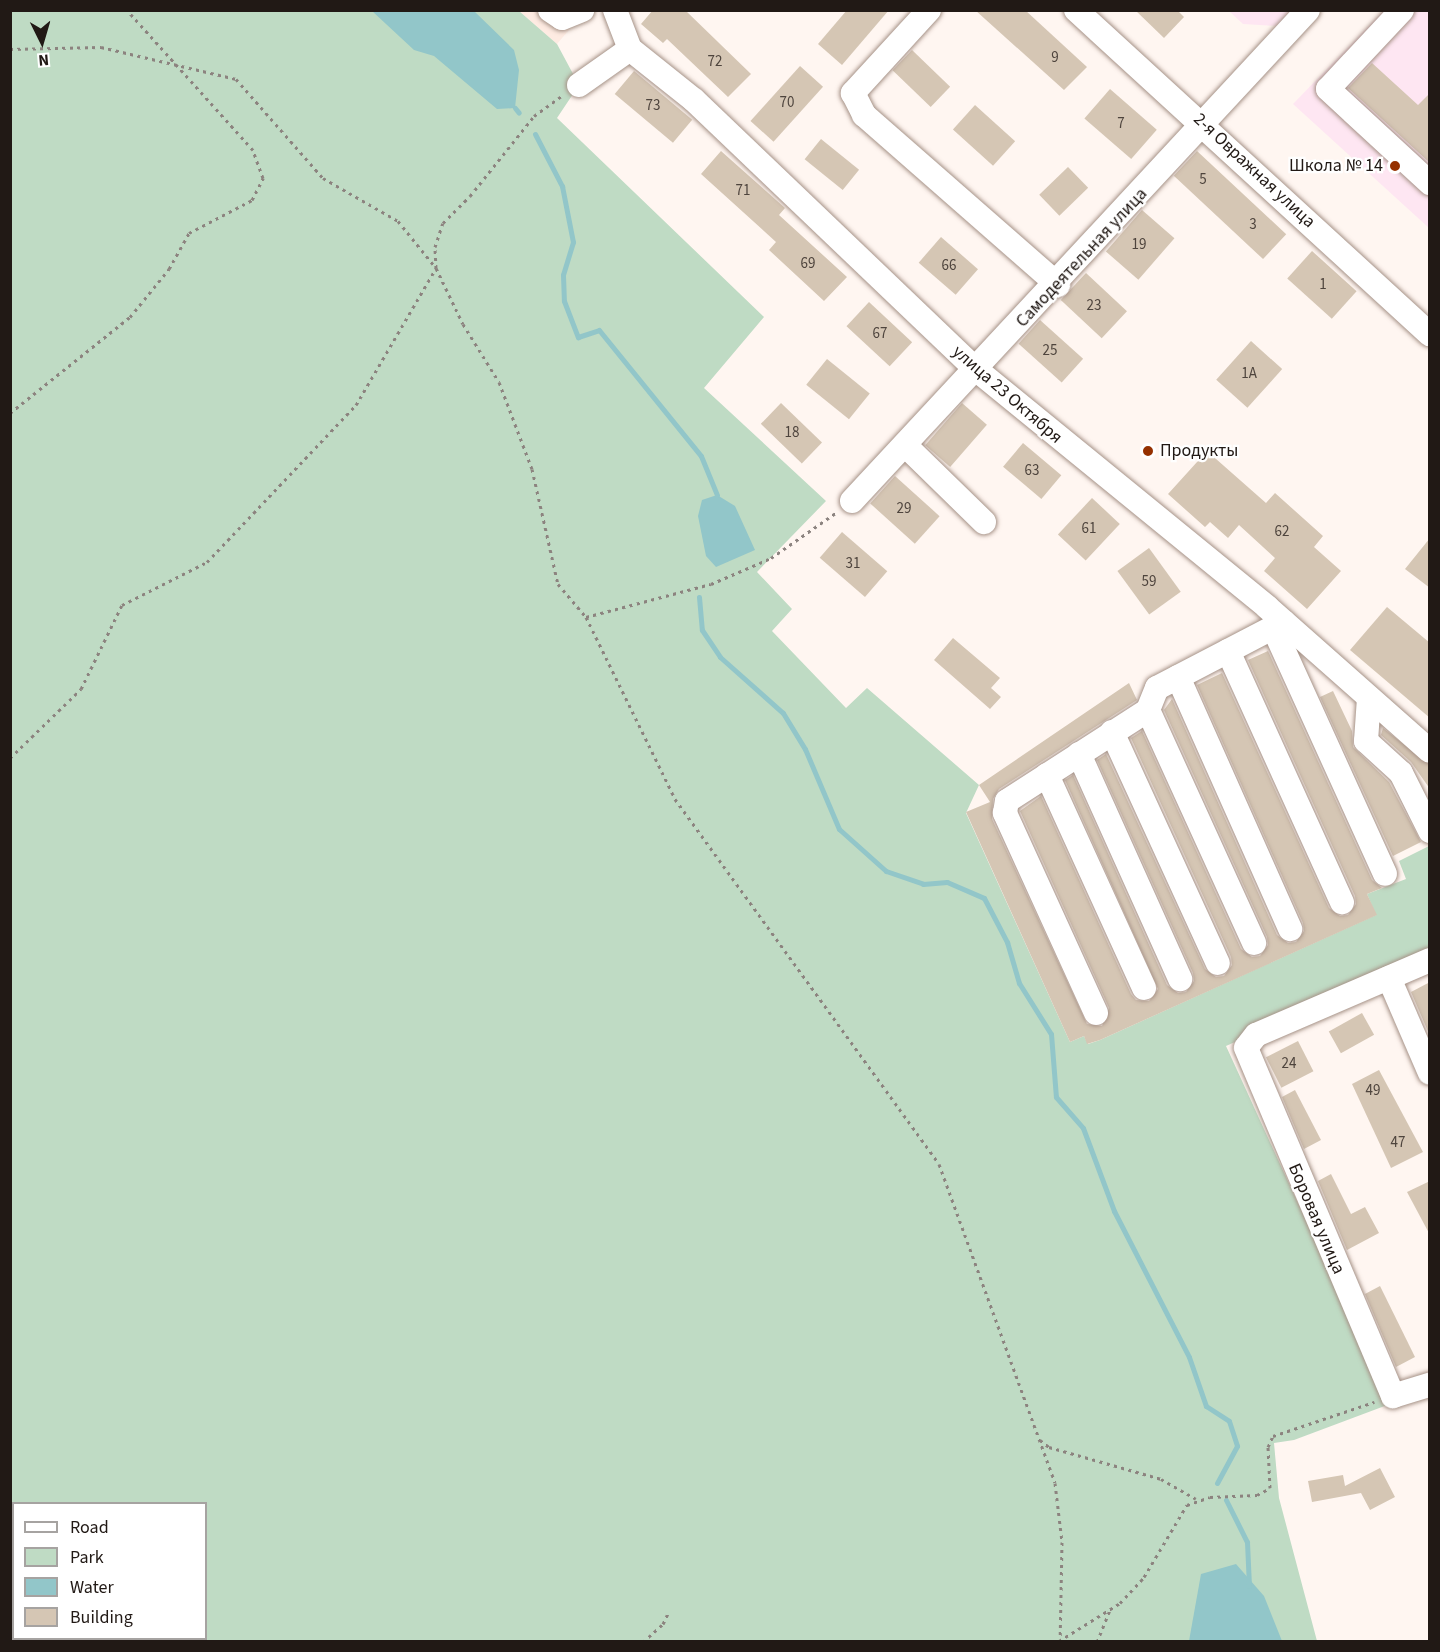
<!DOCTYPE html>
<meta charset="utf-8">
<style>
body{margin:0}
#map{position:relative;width:1440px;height:1652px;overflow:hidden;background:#fff6f1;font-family:"Source Sans 3",sans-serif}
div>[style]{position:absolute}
.built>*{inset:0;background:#feebe2}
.education>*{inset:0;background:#fee6f2}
.green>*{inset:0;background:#bfdbc4}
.water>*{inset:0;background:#92c6c9}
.stream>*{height:5px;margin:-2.5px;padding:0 2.5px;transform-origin:2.5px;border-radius:2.5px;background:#92c6c9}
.building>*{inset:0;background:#d5c6b4;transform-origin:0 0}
.path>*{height:3px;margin-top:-1.5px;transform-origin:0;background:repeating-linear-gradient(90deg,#8c837f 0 3px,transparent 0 7.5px)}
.roads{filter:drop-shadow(0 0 2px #a69287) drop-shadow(0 0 2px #a69287)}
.minor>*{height:24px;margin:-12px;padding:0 12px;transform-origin:12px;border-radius:12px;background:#fff}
.dots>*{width:16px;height:16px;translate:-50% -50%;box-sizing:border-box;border:3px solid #fff;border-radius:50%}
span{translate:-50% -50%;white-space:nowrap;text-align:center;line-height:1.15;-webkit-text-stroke:4.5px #fff;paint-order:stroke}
.number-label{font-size:15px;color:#4e443d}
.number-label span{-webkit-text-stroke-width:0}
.poi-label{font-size:18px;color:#211915}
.right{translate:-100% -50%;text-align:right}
.left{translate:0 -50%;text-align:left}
.street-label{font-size:18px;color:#211915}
.frame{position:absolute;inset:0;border:12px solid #211915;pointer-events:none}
.legend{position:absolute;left:12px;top:1502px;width:195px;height:138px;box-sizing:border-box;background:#fff;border:2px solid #a6a3a1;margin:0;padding:8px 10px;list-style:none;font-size:18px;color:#211915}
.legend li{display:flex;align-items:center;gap:12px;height:30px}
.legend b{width:30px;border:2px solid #a6a3a1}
.north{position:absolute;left:12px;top:12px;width:60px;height:60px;-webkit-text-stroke:4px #fff;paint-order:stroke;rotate:175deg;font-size:16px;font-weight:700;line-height:24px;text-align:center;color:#211915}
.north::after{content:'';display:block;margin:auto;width:21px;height:27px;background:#211915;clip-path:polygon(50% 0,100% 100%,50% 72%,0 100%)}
</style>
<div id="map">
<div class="built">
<div style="clip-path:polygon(519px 11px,585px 11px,557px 44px)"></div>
</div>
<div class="education">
<div style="clip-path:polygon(1229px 11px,1291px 11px,1278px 26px,1243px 24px)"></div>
<div style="clip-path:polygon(1383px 11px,1429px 11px,1429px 228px,1293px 104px)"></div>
</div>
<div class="green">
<div style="clip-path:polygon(evenodd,11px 11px,519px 11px,557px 44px,579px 85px,557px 118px,764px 317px,704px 388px,826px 501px,757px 572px,792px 609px,772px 631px,846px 708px,867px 688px,979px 785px,966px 813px,1070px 1042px,1084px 1036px,1088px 1044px,1100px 1040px,1376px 915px,1367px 894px,1406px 879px,1399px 861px,1429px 846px,1429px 955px,1226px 1046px,1390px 1404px,1294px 1440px,1274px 1443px,1279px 1498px,1317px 1641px,11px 1642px,11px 11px,14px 1504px,206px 1504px,206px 1638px,14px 1638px,14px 1504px)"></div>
</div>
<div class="water">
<div style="clip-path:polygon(372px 11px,474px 11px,514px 50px,519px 70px,515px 108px,497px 109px,434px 56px,414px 50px)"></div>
<div style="clip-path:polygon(717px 495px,735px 506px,755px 550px,716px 567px,706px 556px,698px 516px,702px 500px)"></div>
<div style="clip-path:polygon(1236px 1564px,1264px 1596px,1282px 1641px,1189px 1641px,1201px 1574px)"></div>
</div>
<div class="stream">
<div style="left:515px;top:108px;width:6px;rotate:51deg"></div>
<div style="left:535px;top:134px;width:59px;rotate:62.6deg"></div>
<div style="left:562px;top:186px;width:57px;rotate:78.9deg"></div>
<div style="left:573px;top:242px;width:34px;rotate:107deg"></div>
<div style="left:563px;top:275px;width:26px;rotate:88deg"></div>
<div style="left:564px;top:301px;width:39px;rotate:69deg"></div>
<div style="left:578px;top:337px;width:22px;rotate:-18deg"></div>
<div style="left:599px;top:330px;width:162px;rotate:51deg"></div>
<div style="left:701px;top:456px;width:42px;rotate:67.7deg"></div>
<div style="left:699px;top:597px;width:33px;rotate:85deg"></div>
<div style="left:702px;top:630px;width:32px;rotate:56deg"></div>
<div style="left:720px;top:657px;width:84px;rotate:41.6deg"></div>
<div style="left:783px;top:713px;width:42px;rotate:58.6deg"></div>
<div style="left:805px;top:749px;width:87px;rotate:67deg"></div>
<div style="left:839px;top:829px;width:63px;rotate:41.8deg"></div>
<div style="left:886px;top:871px;width:39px;rotate:19deg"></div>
<div style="left:923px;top:884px;width:24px;rotate:-5deg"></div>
<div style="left:947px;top:882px;width:40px;rotate:23.4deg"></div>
<div style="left:984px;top:898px;width:50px;rotate:62.4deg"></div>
<div style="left:1007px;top:942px;width:43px;rotate:73.7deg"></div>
<div style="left:1019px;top:983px;width:60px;rotate:57.9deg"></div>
<div style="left:1051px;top:1034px;width:63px;rotate:85.5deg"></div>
<div style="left:1056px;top:1097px;width:41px;rotate:48.9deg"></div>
<div style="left:1083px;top:1128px;width:89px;rotate:69.5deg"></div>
<div style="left:1114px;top:1211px;width:164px;rotate:62.8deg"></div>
<div style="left:1189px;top:1357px;width:52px;rotate:70.9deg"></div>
<div style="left:1206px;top:1406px;width:27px;rotate:33deg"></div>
<div style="left:1229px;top:1421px;width:26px;rotate:72deg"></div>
<div style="left:1237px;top:1446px;width:42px;rotate:118.4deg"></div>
<div style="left:1226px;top:1500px;width:47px;rotate:63.4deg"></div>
<div style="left:1247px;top:1542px;width:44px;rotate:87.4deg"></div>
</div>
<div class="building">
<div style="clip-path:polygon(653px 10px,685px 10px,751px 74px,728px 97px,667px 39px,663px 43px,641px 24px)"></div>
<div style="clip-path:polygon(847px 10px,889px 10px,842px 65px,818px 44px)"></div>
<div style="clip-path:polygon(975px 10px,1025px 10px,1087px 67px,1064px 90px)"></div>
<div style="clip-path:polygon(1135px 10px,1177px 10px,1184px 17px,1164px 38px)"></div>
<div style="left:912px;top:50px;width:53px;height:28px;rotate:44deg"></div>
<div style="clip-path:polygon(1372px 63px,1418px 105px,1430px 93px,1430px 163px,1348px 88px)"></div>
<div style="left:800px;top:66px;width:31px;height:74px;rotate:42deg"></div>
<div style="left:634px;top:71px;width:76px;height:30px;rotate:40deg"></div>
<div style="left:1110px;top:89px;width:62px;height:39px;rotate:41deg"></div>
<div style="left:975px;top:105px;width:54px;height:33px;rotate:42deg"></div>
<div style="left:821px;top:139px;width:49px;height:26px;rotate:39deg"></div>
<div style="clip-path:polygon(721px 151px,785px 208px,779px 215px,847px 277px,824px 301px,769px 250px,776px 242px,701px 174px)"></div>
<div style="left:1197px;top:151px;width:122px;height:34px;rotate:43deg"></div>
<div style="left:1068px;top:167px;width:29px;height:40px;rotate:46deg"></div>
<div style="left:1142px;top:210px;width:43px;height:55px;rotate:41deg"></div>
<div style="left:941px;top:237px;width:49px;height:34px;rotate:41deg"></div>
<div style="left:1312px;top:251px;width:60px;height:37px;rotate:42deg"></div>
<div style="left:1086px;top:273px;width:56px;height:37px;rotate:43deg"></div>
<div style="left:869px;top:302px;width:59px;height:33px;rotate:43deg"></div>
<div style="left:1040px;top:320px;width:58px;height:32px;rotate:42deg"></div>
<div style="left:1251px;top:341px;width:42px;height:52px;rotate:42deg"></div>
<div style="left:827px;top:359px;width:55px;height:33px;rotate:39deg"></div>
<div style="left:781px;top:403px;width:57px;height:29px;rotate:44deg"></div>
<div style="left:962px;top:403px;width:33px;height:56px;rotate:41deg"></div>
<div style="left:1023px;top:443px;width:50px;height:31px;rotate:40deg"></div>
<div style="clip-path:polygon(1207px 451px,1266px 503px,1275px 493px,1323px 536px,1314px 547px,1341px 571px,1307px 609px,1264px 571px,1275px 558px,1239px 525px,1228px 538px,1210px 522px,1205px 527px,1168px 494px)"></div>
<div style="left:895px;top:476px;width:60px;height:37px;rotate:42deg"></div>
<div style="left:1092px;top:498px;width:38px;height:50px;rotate:43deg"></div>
<div style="left:842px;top:532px;width:60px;height:34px;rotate:41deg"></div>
<div style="clip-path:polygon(1430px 538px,1430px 588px,1405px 569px)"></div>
<div style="left:1149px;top:548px;width:54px;height:39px;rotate:54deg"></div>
<div style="clip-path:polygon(1387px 607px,1430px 643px,1430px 718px,1350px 650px)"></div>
<div style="clip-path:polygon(953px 638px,1000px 678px,991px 688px,1001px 697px,990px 709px,934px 660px)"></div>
<div style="clip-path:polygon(1268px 651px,1372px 880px,1382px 888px,1367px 894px,1377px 915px,1100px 1040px,1087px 1044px,1084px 1036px,1070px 1042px,966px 812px,990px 802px,979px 785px,1129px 683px,1137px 700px,999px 789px,993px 799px,992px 819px,1087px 1024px,1102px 1026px,1109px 1008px,1020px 811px,1041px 796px,1131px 994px,1136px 1000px,1149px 1001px,1158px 989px,1065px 780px,1073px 775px,1167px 985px,1178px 993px,1186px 992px,1194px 981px,1193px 973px,1097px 760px,1106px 754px,1205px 969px,1216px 977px,1224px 976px,1232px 965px,1231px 957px,1131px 738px,1142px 731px,1241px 949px,1252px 957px,1260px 956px,1268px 945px,1267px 937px,1164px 710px,1172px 699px,1277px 935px,1288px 943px,1296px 942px,1304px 931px,1303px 923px,1197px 685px,1222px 673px,1329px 908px,1340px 916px,1348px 915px,1356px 904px,1355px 896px,1248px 660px)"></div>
<div style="clip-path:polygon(1333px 691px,1352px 731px,1353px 747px,1389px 782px,1421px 842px,1393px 856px,1320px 697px)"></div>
<div style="clip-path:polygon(1383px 728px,1430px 765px,1430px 789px,1411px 762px,1381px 735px)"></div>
<div style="clip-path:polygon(1430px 982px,1430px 1036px,1411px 992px)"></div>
<div style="left:1362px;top:1013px;width:25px;height:38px;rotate:61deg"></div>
<div style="left:1298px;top:1041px;width:34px;height:36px;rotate:63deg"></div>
<div style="clip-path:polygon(1379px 1070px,1423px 1152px,1391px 1168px,1352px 1084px)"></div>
<div style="clip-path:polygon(1295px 1090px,1321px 1140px,1304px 1149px,1282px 1097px)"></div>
<div style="clip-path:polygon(1331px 1174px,1351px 1214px,1365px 1207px,1379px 1233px,1347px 1250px,1318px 1181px)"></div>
<div style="clip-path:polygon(1430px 1181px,1430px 1235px,1407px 1192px)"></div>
<div style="clip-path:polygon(1380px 1286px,1415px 1357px,1396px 1367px,1365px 1294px)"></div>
<div style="clip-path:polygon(1380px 1468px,1395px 1497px,1370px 1510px,1361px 1493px,1312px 1502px,1308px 1481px,1343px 1475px,1345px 1486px)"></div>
</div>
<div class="path">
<div style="left:10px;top:49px;width:91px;rotate:-1.3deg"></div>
<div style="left:101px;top:47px;width:139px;rotate:13.3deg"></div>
<div style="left:236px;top:79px;width:132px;rotate:48.7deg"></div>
<div style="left:323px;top:178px;width:86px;rotate:29.8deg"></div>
<div style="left:398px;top:221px;width:60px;rotate:51deg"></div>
<div style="left:436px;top:268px;width:62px;rotate:64.3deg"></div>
<div style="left:463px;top:324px;width:68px;rotate:58.2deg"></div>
<div style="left:499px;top:382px;width:93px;rotate:69.2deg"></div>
<div style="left:532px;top:469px;width:118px;rotate:77.3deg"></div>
<div style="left:558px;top:584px;width:43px;rotate:49.7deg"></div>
<div style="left:586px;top:617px;width:129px;rotate:-14.8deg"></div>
<div style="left:711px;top:584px;width:65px;rotate:-23.4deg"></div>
<div style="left:771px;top:558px;width:80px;rotate:-34.9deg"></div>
<div style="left:10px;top:413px;width:154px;rotate:-38.7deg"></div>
<div style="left:130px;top:317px;width:62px;rotate:-50.9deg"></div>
<div style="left:169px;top:269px;width:41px;rotate:-60.9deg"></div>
<div style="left:189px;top:233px;width:71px;rotate:-27.6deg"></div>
<div style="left:252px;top:200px;width:25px;rotate:-63deg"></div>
<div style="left:263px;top:178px;width:30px;rotate:-110deg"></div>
<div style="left:253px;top:150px;width:188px;rotate:-132deg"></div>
<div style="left:586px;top:617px;width:203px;rotate:63.9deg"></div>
<div style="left:675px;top:799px;width:450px;rotate:54.1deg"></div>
<div style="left:939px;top:1164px;width:339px;rotate:70deg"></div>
<div style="left:1055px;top:1483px;width:59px;rotate:83.2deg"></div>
<div style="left:1062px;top:1542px;width:100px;rotate:91.1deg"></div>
<div style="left:10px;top:758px;width:99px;rotate:-44.2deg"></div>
<div style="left:81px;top:689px;width:93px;rotate:-64deg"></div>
<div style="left:122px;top:605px;width:95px;rotate:-26.8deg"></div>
<div style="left:207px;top:562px;width:216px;rotate:-46.5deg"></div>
<div style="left:356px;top:405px;width:159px;rotate:-59.7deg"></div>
<div style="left:436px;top:268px;width:21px;rotate:-93deg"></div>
<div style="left:435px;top:247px;width:25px;rotate:-72deg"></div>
<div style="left:443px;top:223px;width:38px;rotate:-45deg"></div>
<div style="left:470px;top:196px;width:102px;rotate:-51.3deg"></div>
<div style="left:534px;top:116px;width:36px;rotate:-36deg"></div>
<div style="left:1040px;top:1440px;width:11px;rotate:38deg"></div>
<div style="left:1049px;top:1447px;width:116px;rotate:15.9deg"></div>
<div style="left:1161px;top:1479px;width:40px;rotate:29.7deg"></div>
<div style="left:1059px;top:1641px;width:72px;rotate:-31.9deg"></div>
<div style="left:1120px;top:1603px;width:35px;rotate:-47deg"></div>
<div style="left:1144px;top:1577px;width:84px;rotate:-59.2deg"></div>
<div style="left:1187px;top:1505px;width:24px;rotate:-19deg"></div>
<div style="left:1210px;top:1497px;width:47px;rotate:-2.4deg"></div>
<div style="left:1257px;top:1495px;width:15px;rotate:-28deg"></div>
<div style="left:1270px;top:1488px;width:41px;rotate:-92.8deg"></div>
<div style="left:1268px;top:1447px;width:12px;rotate:-66deg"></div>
<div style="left:1273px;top:1436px;width:107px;rotate:-18.6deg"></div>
<div style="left:643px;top:1642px;width:27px;rotate:-42deg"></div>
<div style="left:663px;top:1624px;width:14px;rotate:-65deg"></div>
<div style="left:1097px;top:1642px;width:35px;rotate:-68deg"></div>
</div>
<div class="roads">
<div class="minor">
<div style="left:550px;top:10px;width:14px;rotate:34deg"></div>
<div style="left:562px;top:18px;width:22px;rotate:-22deg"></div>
<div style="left:615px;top:10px;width:42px;rotate:69deg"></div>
<div style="left:630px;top:49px;width:82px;rotate:38.6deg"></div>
<div style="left:694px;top:100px;width:393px;rotate:43.7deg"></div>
<div style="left:978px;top:371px;width:373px;rotate:39.2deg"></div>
<div style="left:1267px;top:607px;width:217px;rotate:41.5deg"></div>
<div style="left:929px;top:10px;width:113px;rotate:132.5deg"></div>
<div style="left:853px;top:93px;width:25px;rotate:63deg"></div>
<div style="left:864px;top:115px;width:258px;rotate:41.2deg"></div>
<div style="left:1076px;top:10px;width:480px;rotate:42.5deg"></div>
<div style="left:1402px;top:10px;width:108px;rotate:133.1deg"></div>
<div style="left:1328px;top:89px;width:139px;rotate:42.7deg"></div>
<div style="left:579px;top:85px;width:62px;rotate:-35.2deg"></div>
<div style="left:906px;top:446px;width:109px;rotate:44.3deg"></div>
<div style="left:852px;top:501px;width:670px;rotate:-47.12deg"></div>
<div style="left:1273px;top:627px;width:271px;rotate:65.6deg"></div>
<div style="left:1228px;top:651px;width:276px;rotate:65.6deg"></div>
<div style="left:1178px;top:677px;width:276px;rotate:66deg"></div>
<div style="left:1369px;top:698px;width:43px;rotate:94deg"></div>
<div style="left:1366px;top:741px;width:47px;rotate:42.4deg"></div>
<div style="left:1401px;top:773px;width:65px;rotate:63.4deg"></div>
<div style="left:1148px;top:710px;width:256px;rotate:65.5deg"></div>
<div style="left:1112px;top:732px;width:254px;rotate:65.4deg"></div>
<div style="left:1079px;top:754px;width:247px;rotate:65.8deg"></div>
<div style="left:1047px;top:775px;width:234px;rotate:65.5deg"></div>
<div style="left:1430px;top:960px;width:189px;rotate:156.7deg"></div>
<div style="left:1256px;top:1035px;width:16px;rotate:128deg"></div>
<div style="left:1246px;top:1048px;width:378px;rotate:67.1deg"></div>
<div style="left:1393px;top:1396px;width:39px;rotate:-17deg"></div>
<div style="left:1389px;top:978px;width:103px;rotate:66.7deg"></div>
<div style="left:1096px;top:1013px;width:220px;rotate:-114.5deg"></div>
<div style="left:1005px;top:813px;width:12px;rotate:-81deg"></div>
<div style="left:1007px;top:801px;width:168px;rotate:-32.8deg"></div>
<div style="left:1148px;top:710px;width:24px;rotate:-68deg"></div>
<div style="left:1157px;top:688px;width:143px;rotate:-27.5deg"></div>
</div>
</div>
<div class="dots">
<div style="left:1395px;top:166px;background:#953000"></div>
<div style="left:1148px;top:451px;background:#953000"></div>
</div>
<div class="number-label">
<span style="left:1055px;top:58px">9</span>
<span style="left:715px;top:62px">72</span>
<span style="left:787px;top:103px">70</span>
<span style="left:653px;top:106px">73</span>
<span style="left:1121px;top:124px">7</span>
<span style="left:1203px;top:180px">5</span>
<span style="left:743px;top:191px">71</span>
<span style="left:1253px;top:225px">3</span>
<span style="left:1139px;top:245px">19</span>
<span style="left:808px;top:264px">69</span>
<span style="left:949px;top:266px">66</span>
<span style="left:1323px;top:285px">1</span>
<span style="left:1094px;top:306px">23</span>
<span style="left:880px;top:334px">67</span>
<span style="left:1050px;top:351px">25</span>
<span style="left:1249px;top:374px">1А</span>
<span style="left:792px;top:433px">18</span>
<span style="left:1032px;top:471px">63</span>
<span style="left:904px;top:509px">29</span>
<span style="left:1089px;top:529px">61</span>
<span style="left:1282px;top:532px">62</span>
<span style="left:853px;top:564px">31</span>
<span style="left:1149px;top:582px">59</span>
<span style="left:1289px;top:1064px">24</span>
<span style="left:1373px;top:1091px">49</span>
<span style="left:1398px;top:1143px">47</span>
</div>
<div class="poi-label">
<span class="right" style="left:1383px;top:166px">Школа № 14</span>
<span class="left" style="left:1160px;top:451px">Продукты</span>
</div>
<div class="street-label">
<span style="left:1254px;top:171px;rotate:43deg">2-я Овражная улица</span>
<span style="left:1082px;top:258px;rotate:-47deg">Самодеятельная улица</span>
<span style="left:1007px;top:395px;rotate:41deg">улица 23 Октября</span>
<span style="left:1316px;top:1219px;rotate:67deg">Боровая улица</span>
</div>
<div class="frame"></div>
<ul class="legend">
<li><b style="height:8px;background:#fff"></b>Road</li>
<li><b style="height:16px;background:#bfdbc4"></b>Park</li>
<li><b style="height:16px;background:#92c6c9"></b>Water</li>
<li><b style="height:16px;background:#d5c6b4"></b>Building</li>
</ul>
<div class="north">N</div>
</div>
